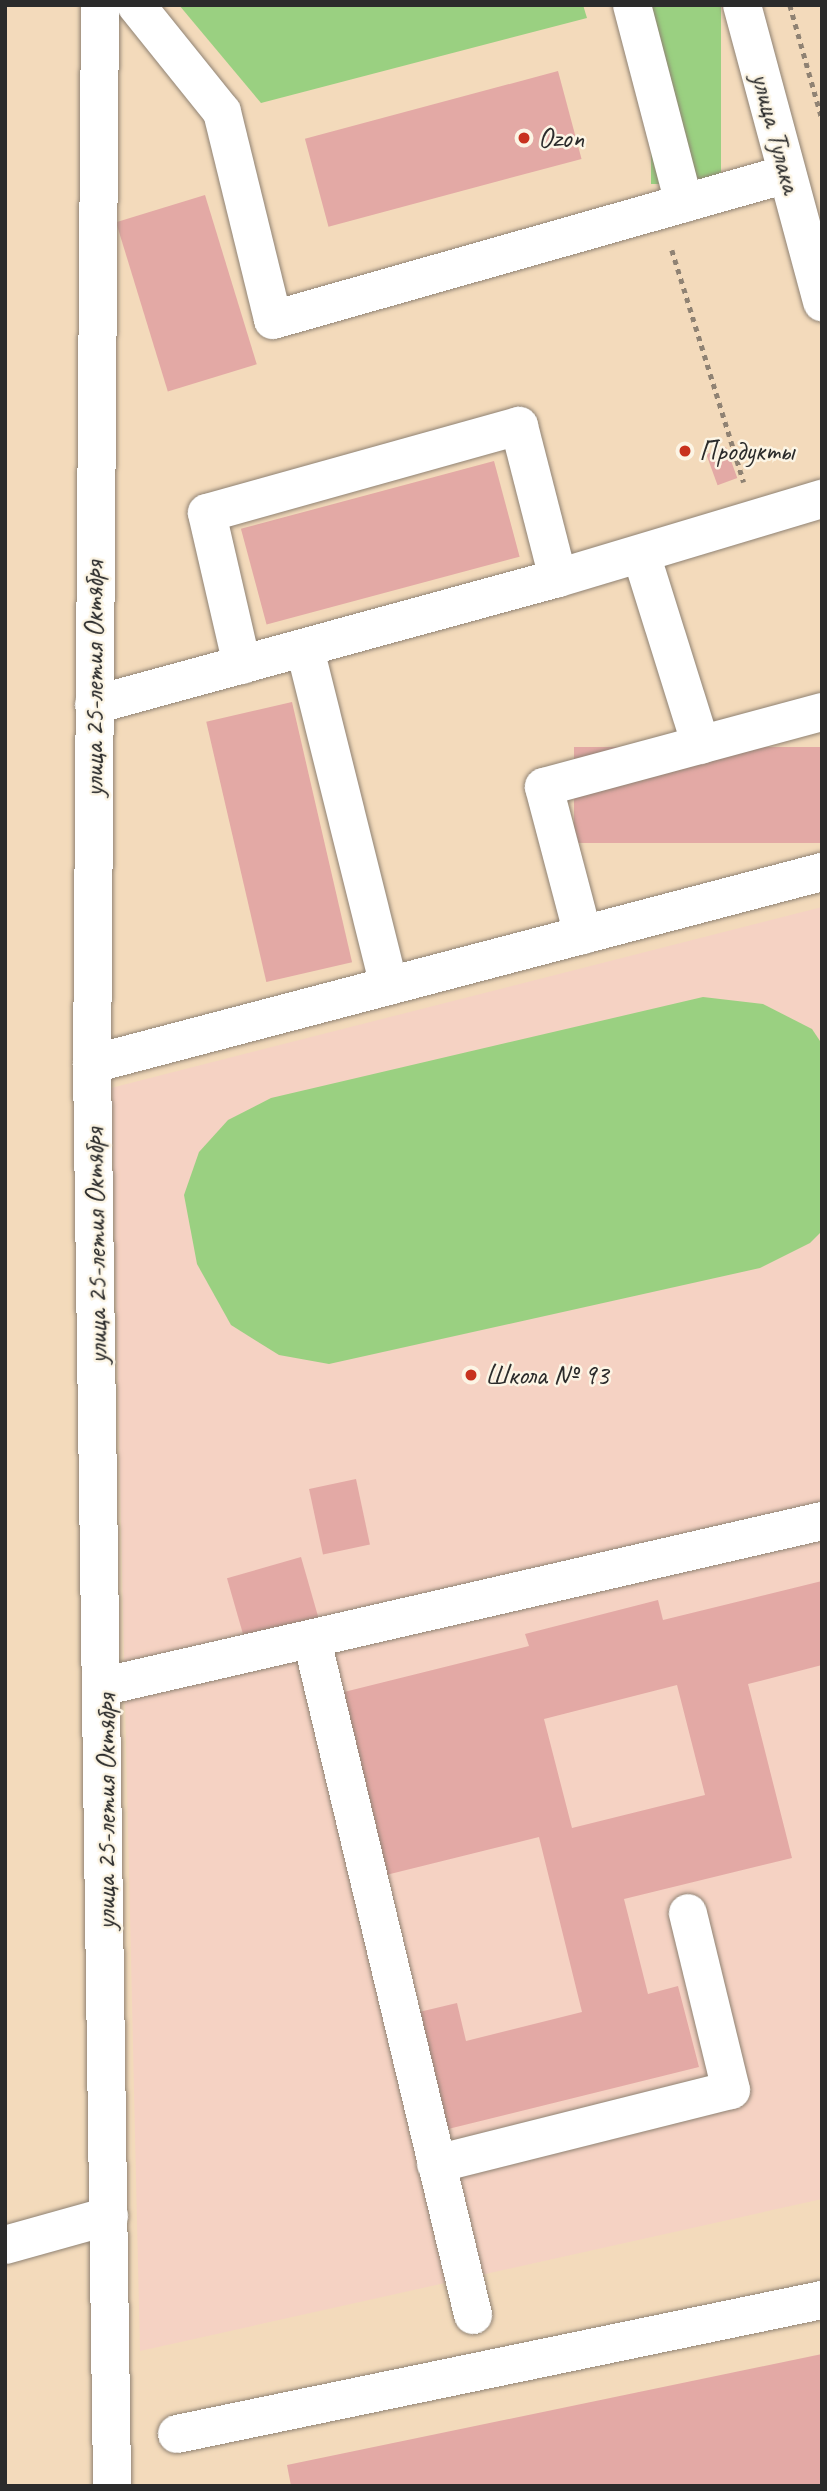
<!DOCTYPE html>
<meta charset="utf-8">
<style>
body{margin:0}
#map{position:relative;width:827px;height:2491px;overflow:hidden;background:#f3dabb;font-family:Caveat,sans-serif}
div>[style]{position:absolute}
.built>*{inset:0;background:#f5d2c3}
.green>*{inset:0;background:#9ad081;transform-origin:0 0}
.building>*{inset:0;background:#e3a9a5;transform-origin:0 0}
.path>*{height:4.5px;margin-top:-2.25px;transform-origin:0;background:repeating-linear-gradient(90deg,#8f8273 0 5px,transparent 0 10px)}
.roads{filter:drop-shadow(0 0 2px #8f8273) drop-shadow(0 0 2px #8f8273)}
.minor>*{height:38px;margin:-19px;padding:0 19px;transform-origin:19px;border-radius:19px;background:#fff}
.dots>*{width:19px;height:19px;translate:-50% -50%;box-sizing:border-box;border:4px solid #fcf5e5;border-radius:50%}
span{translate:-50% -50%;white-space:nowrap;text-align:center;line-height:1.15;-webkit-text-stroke:5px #fcf5e5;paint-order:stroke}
.street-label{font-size:28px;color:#2b2b2b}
.poi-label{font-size:28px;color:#2b2b2b}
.left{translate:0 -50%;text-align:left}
.frame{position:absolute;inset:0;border:7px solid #2b2b2b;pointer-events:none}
</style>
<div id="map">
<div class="built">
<div style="clip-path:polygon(822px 907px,822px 2199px,140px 2351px,111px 1088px)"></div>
</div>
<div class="green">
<div style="clip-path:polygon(179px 5px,583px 5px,587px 18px,261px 103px)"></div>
<div style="left:651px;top:5px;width:70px;height:179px"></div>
<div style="clip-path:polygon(703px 997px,763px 1004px,812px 1029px,822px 1044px,822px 1231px,810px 1243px,760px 1268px,329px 1364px,279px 1355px,231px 1325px,197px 1264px,184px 1195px,199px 1152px,228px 1120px,271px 1098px)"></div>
</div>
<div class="building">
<div style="left:558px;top:71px;width:91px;height:262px;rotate:75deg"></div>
<div style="left:205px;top:195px;width:177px;height:93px;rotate:73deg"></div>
<div style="left:726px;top:447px;width:33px;height:21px;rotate:70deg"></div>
<div style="left:494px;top:461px;width:99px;height:262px;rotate:75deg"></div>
<div style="left:292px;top:702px;width:267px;height:88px;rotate:77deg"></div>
<div style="left:822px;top:747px;width:96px;height:248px;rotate:90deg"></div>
<div style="left:356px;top:1479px;width:67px;height:48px;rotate:78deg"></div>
<div style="left:301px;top:1557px;width:70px;height:77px;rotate:74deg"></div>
<div style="clip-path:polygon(evenodd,822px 1581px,822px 1665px,748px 1684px,792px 1858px,624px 1899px,648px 1994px,678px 1986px,699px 2067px,444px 2130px,415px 2013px,457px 2003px,466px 2041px,582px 2012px,539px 1837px,378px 1877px,332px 1695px,529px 1646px,525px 1634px,658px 1600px,663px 1620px,822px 1581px,677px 1685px,705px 1795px,572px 1828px,544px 1719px,677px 1685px)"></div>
<div style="clip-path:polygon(822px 2354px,822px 2486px,291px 2486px,287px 2465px)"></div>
</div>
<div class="path">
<div style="left:790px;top:5px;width:118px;rotate:74.3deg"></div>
<div style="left:672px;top:250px;width:243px;rotate:72.8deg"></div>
</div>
<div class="roads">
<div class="minor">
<div style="left:100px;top:5px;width:1059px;rotate:90.43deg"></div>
<div style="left:92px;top:1064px;width:1422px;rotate:89.19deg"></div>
<div style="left:136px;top:5px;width:137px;rotate:51.2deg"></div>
<div style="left:222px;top:112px;width:214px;rotate:76.2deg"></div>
<div style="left:273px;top:320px;width:534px;rotate:-15.86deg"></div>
<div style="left:632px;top:5px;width:205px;rotate:75.3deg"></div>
<div style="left:742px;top:5px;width:308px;rotate:74.9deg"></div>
<div style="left:641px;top:554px;width:200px;rotate:72.6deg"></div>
<div style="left:305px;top:649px;width:347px;rotate:76deg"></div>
<div style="left:242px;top:665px;width:156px;rotate:-103deg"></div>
<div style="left:207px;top:513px;width:324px;rotate:-15.6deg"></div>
<div style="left:519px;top:426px;width:157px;rotate:75.6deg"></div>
<div style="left:94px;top:705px;width:481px;rotate:-15.3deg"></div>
<div style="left:558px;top:578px;width:276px;rotate:-16.7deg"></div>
<div style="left:583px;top:935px;width:153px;rotate:-104.8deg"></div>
<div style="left:544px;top:787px;width:288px;rotate:-15.1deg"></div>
<div style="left:92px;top:1064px;width:755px;rotate:-14.74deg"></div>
<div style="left:312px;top:1640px;width:694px;rotate:76.58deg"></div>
<div style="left:105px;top:1686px;width:736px;rotate:-12.96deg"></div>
<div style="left:436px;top:2164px;width:304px;rotate:-14.1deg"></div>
<div style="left:731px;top:2090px;width:182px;rotate:-103.7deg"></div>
<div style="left:5px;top:2245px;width:108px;rotate:-15.6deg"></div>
<div style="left:177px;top:2434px;width:659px;rotate:-11.74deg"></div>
</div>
</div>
<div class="dots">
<div style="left:524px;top:138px;background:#c8321e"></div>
<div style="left:685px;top:451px;background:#c8321e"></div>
<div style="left:471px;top:1375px;background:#c8321e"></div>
</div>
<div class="street-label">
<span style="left:776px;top:133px;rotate:75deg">улица Тулака</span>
<span style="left:94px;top:679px;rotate:-90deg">улица 25-летия Октября</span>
<span style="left:96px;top:1246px;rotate:-91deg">улица 25-летия Октября</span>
<span style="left:106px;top:1812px;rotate:-90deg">улица 25-летия Октября</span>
</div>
<div class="poi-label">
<span class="left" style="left:538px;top:138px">Ozon</span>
<span class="left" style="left:699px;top:451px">Продукты</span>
<span class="left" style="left:485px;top:1375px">Школа № 93</span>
</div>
<div class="frame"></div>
</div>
